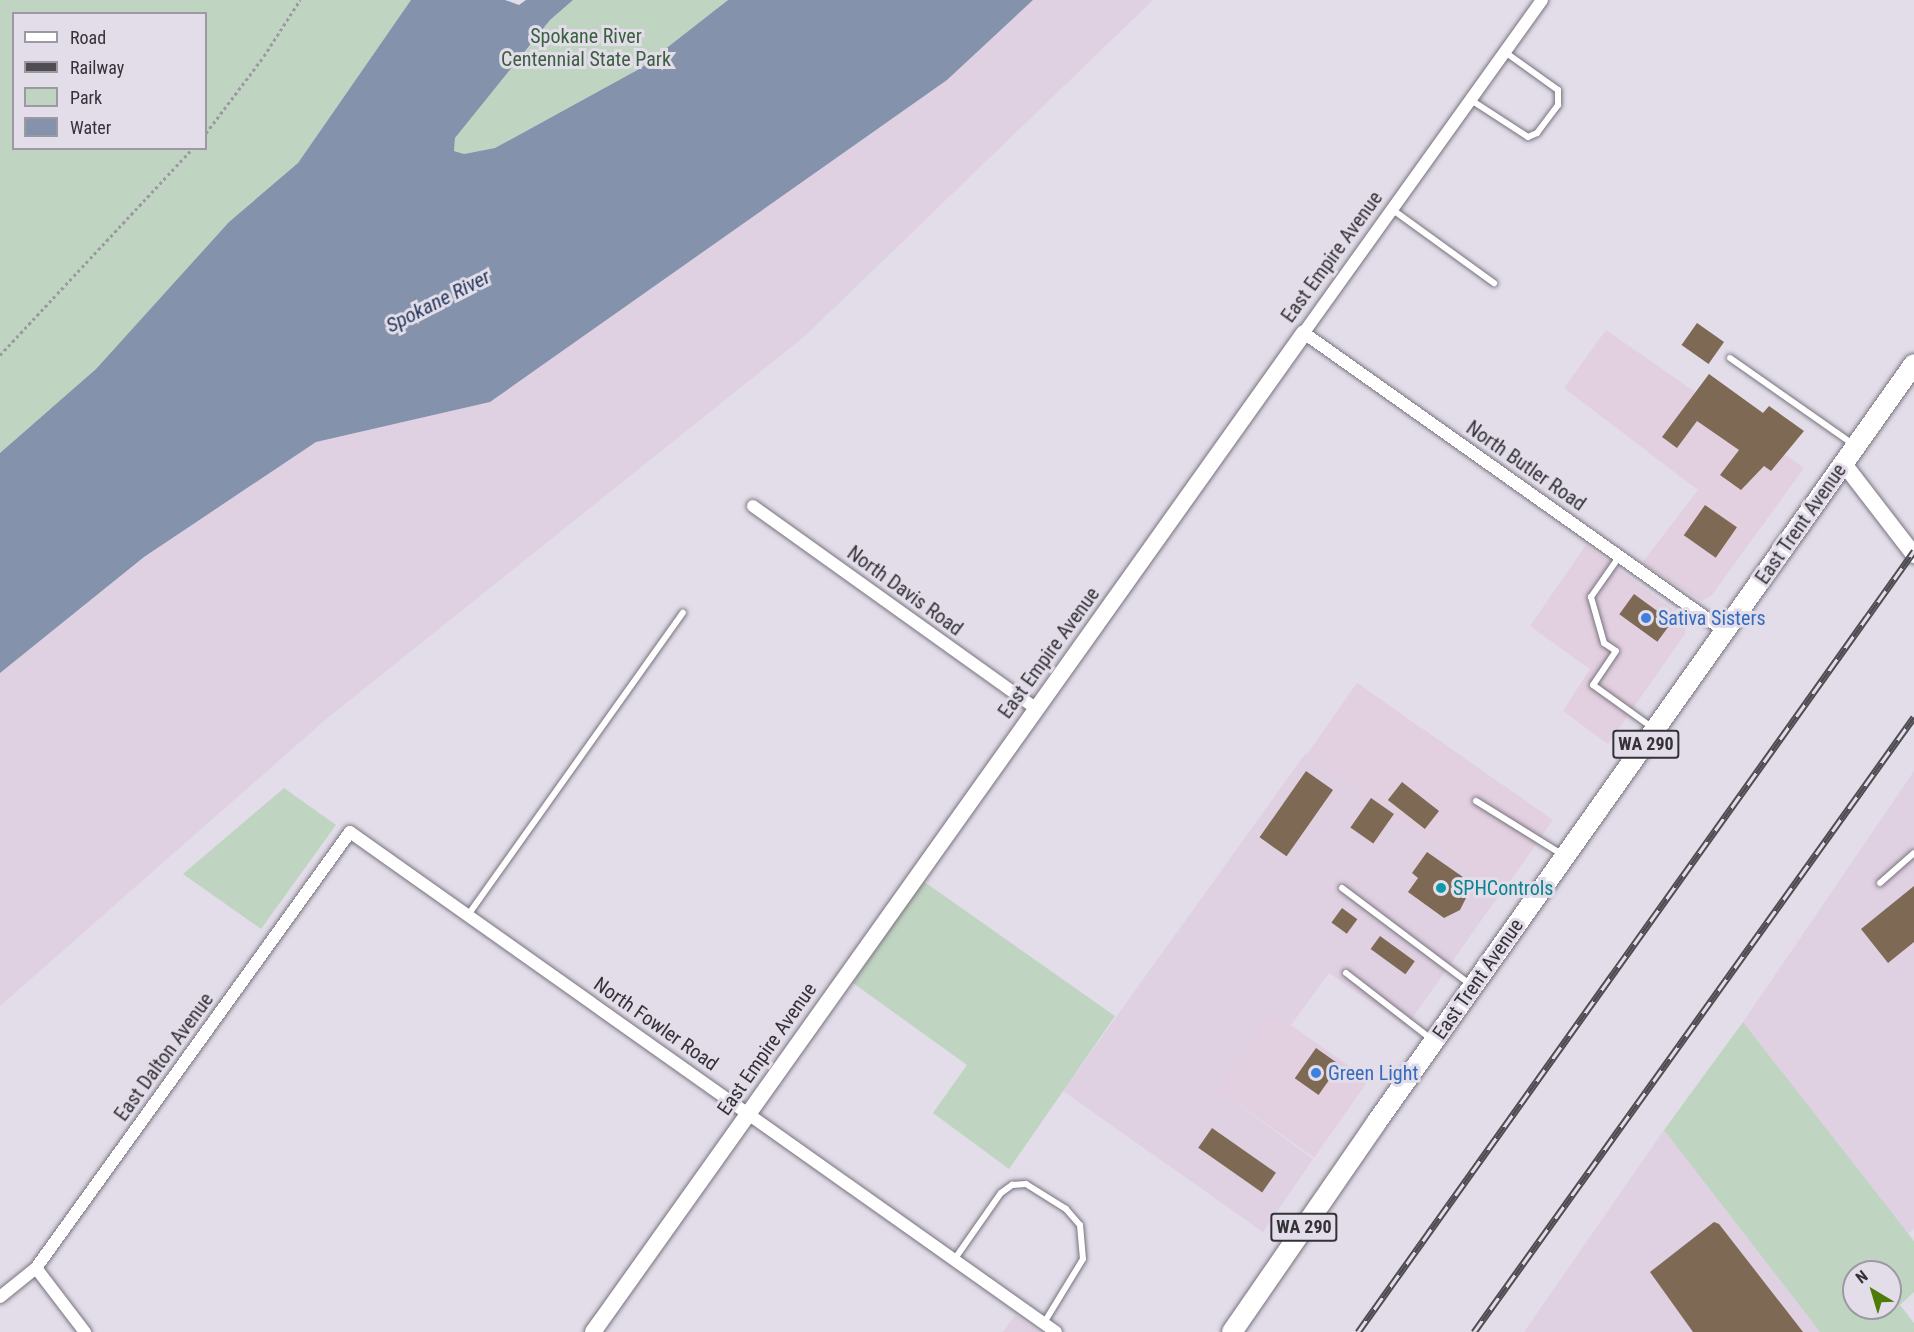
<!DOCTYPE html>
<style>
body{margin:0}
#map{position:relative;width:1914px;height:1332px;overflow:hidden;background:#e2dde9;font-family:"Roboto Condensed",sans-serif}
div>[style]{position:absolute}
.commercial>*{inset:0;background:#e2cfdf;transform-origin:0 0}
.industrial>*{inset:0;background:#dfd0e2}
.green>*{inset:0;background:#c0d4c2}
.water>*{inset:0;background:#8492ab}
.building>*{inset:0;background:#7e6955;transform-origin:0 0}
.path>*{height:3px;margin-top:-1.5px;transform-origin:0;background:repeating-linear-gradient(90deg,#9d99a2 0 3px,transparent 0 6px)}
.roads{filter:drop-shadow(0 0 2px #78737e) drop-shadow(0 0 2px #78737e)}
.service>*{height:6px;margin:-3px;padding:0 3px;transform-origin:3px;border-radius:3px;background:#fff}
.minor>*{height:12px;margin:-6px;padding:0 6px;transform-origin:6px;border-radius:6px;background:#fff}
.tertiary>*{height:16px;margin:-8px;padding:0 8px;transform-origin:8px;border-radius:8px;background:#fff}
.primary>*{height:20px;margin:-10px;padding:0 10px;transform-origin:10px;border-radius:10px;background:#fff}
.rail>*{height:7px;margin-top:-3.5px;transform-origin:0;background:repeating-linear-gradient(90deg,#e2dde9 0 14px,#4f4c52 0 28px);box-sizing:border-box;border-block:2px solid #4f4c52}
.dots>*{width:16px;height:16px;translate:-50% -50%;box-sizing:border-box;border:3px solid #e2dde9;border-radius:50%}
span{translate:-50% -50%;white-space:nowrap;text-align:center;line-height:1.15;-webkit-text-stroke:6px #e2dde9;paint-order:stroke}
.shield-label span{padding:2px 4px;background:#e2dde9;border:2px solid;border-radius:4px;-webkit-text-stroke-width:0}
.shield-label{font-size:18px;color:#343237;font-weight:700}
.park-label{font-size:20px;color:#3a6140}
.street-label{font-size:20px;color:#343237}
.shop-label{font-size:20px;color:#366cbe}
.left{translate:0 -50%;text-align:left}
.culture-label{font-size:20px;color:#0d838f}
.water-label{font-size:21px;color:#26395e;font-style:italic}
.legend{position:absolute;left:12px;top:12px;width:195px;height:138px;box-sizing:border-box;background:#e2dde9;border:2px solid #9c99a2;margin:0;padding:8px 10px;list-style:none;font-size:18px;color:#343237}
.legend li{display:flex;align-items:center;gap:12px;height:30px}
.legend b{width:30px;border:2px solid #9c99a2}
.north{position:absolute;left:1842px;top:1260px;width:60px;height:60px;box-sizing:border-box;background:#e2dde9;border:2px solid #9c99a2;border-radius:50%;rotate:322deg;font-size:16px;font-weight:700;line-height:24px;text-align:center;color:#343237}
.north::after{content:'';display:block;margin:auto;width:21px;height:27px;background:#4c7c03;clip-path:polygon(50% 0,100% 100%,50% 72%,0 100%)}
</style>
<div id="map">
<div class="commercial">
<div style="clip-path:polygon(1606px 330px,1804px 468px,1711px 596px,1702px 601px,1642px 563px,1698px 490px,1564px 388px)"></div>
<div style="clip-path:polygon(1586px 545px,1681px 616px,1686px 625px,1685px 634px,1608px 744px,1563px 711px,1590px 669px,1530px 626px)"></div>
<div style="left:1357px;top:683px;width:239px;height:88px;rotate:35deg"></div>
<div style="left:1272px;top:1012px;width:118px;height:95px;rotate:35deg"></div>
</div>
<div class="industrial">
<div style="clip-path:polygon(1033px 0,1153px 0,805px 336px,325px 720px,0 1006px,0 673px,144px 557px,316px 442px,490px 402px,947px 80px)"></div>
<div style="clip-path:polygon(1305px 754px,1502px 891px,1406px 1027px,1329px 973px,1291px 1025px,1272px 1013px,1218px 1090px,1313px 1159px,1263px 1232px,1063px 1091px)"></div>
<div style="clip-path:polygon(1914px 771px,1914px 1229px,1908px 1234px,1743px 1022px)"></div>
<div style="clip-path:polygon(1664px 1130px,1820px 1332px,1524px 1332px)"></div>
<div style="clip-path:polygon(1015px 1315px,1038px 1332px,1003px 1332px)"></div>
</div>
<div class="green">
<div style="clip-path:polygon(evenodd,0 0,411px 0,298px 163px,229px 222px,96px 369px,0 453px,0 0,14px 14px,206px 14px,206px 148px,14px 148px,14px 14px)"></div>
<div style="clip-path:polygon(573px 0,728px 0,641px 68px,495px 148px,464px 154px,454px 151px,455px 138px,550px 20px)"></div>
<div style="clip-path:polygon(284px 788px,336px 825px,261px 929px,183px 874px)"></div>
<div style="clip-path:polygon(923px 881px,1115px 1016px,1009px 1169px,933px 1113px,967px 1065px,853px 983px)"></div>
<div style="clip-path:polygon(evenodd,1743px 1022px,1914px 1241px,1914px 1292px,1900px 1305px,1914px 1323px,1914px 1332px,1820px 1332px,1664px 1130px,1743px 1022px,1854px 1272px,1890px 1272px,1890px 1308px,1854px 1308px,1854px 1272px)"></div>
</div>
<div class="water">
<div style="clip-path:polygon(411px 0,505px 0,519px 5px,526px 0,573px 0,550px 20px,455px 138px,454px 151px,464px 154px,495px 148px,641px 68px,728px 0,1033px 0,947px 80px,490px 402px,316px 442px,144px 557px,0 673px,0 453px,96px 369px,229px 222px,298px 163px)"></div>
</div>
<div class="building">
<div style="left:1697px;top:323px;width:33px;height:27px;rotate:35deg"></div>
<div style="clip-path:polygon(1709px 374px,1763px 413px,1769px 406px,1804px 431px,1771px 471px,1764px 466px,1741px 490px,1720px 475px,1739px 450px,1697px 421px,1677px 448px,1662px 437px)"></div>
<div style="left:1705px;top:505px;width:39px;height:37px;rotate:35deg"></div>
<div style="left:1634px;top:594px;width:47px;height:25px;rotate:36deg"></div>
<div style="left:1306px;top:771px;width:33px;height:81px;rotate:35deg"></div>
<div style="left:1402px;top:782px;width:47px;height:23px;rotate:38deg"></div>
<div style="left:1371px;top:798px;width:28px;height:36px;rotate:35deg"></div>
<div style="clip-path:polygon(1427px 852px,1473px 884px,1460px 910px,1444px 918px,1408px 892px,1418px 878px,1412px 873px)"></div>
<div style="clip-path:polygon(1914px 886px,1914px 942px,1888px 963px,1861px 929px)"></div>
<div style="left:1342px;top:908px;width:19px;height:18px;rotate:36deg"></div>
<div style="left:1380px;top:936px;width:43px;height:16px;rotate:36deg"></div>
<div style="left:1316px;top:1048px;width:29px;height:37px;rotate:35deg"></div>
<div style="left:1212px;top:1128px;width:78px;height:24px;rotate:35deg"></div>
<div style="clip-path:polygon(1714px 1222px,1719px 1224px,1803px 1332px,1693px 1332px,1650px 1272px)"></div>
</div>
<div class="path">
<div style="left:206px;top:133px;width:96px;rotate:-53deg"></div>
<div style="left:264px;top:56px;width:67px;rotate:-57.3deg"></div>
<div style="left:0;top:355px;width:283px;rotate:-47deg"></div>
</div>
<div class="roads">
<div class="service">
<div style="left:1471px;top:100px;width:68px;rotate:33deg"></div>
<div style="left:1528px;top:137px;width:10px;rotate:-24deg"></div>
<div style="left:1537px;top:133px;width:35px;rotate:-53deg"></div>
<div style="left:1558px;top:105px;width:15px;rotate:-90deg"></div>
<div style="left:1558px;top:90px;width:65px;rotate:-144.4deg"></div>
<div style="left:1393px;top:210px;width:125px;rotate:35.9deg"></div>
<div style="left:1730px;top:358px;width:150px;rotate:35deg"></div>
<div style="left:1619px;top:557px;width:49px;rotate:125deg"></div>
<div style="left:1591px;top:597px;width:48px;rotate:74.2deg"></div>
<div style="left:1604px;top:643px;width:14px;rotate:34deg"></div>
<div style="left:1616px;top:651px;width:41px;rotate:124.1deg"></div>
<div style="left:1593px;top:685px;width:74px;rotate:35.6deg"></div>
<div style="left:1476px;top:801px;width:102px;rotate:31.8deg"></div>
<div style="left:1880px;top:883px;width:45px;rotate:-41.4deg"></div>
<div style="left:1342px;top:888px;width:160px;rotate:36.9deg"></div>
<div style="left:468px;top:915px;width:371px;rotate:-54.6deg"></div>
<div style="left:1346px;top:973px;width:108px;rotate:37.8deg"></div>
<div style="left:954px;top:1260px;width:82px;rotate:-55deg"></div>
<div style="left:1001px;top:1193px;width:14px;rotate:-36deg"></div>
<div style="left:1012px;top:1185px;width:14px;rotate:-4deg"></div>
<div style="left:1026px;top:1184px;width:47px;rotate:32deg"></div>
<div style="left:1066px;top:1209px;width:21px;rotate:49deg"></div>
<div style="left:1080px;top:1225px;width:34px;rotate:85deg"></div>
<div style="left:1083px;top:1259px;width:75px;rotate:121.4deg"></div>
</div>
<div class="minor">
<div style="left:1542px;top:0;width:409px;rotate:125.6deg"></div>
<div style="left:1304px;top:333px;width:517px;rotate:35.32deg"></div>
<div style="left:753px;top:506px;width:347px;rotate:35.6deg"></div>
<div style="left:36px;top:1268px;width:81px;rotate:52.6deg"></div>
<div style="left:0;top:1297px;width:46px;rotate:-38.9deg"></div>
<div style="left:36px;top:1268px;width:537px;rotate:-54.24deg"></div>
<div style="left:350px;top:832px;width:865px;rotate:35.31deg"></div>
</div>
<div class="tertiary">
<div style="left:1844px;top:464px;width:115px;rotate:52.4deg"></div>
<div style="left:593px;top:1332px;width:1226px;rotate:-54.56deg"></div>
</div>
<div class="primary">
<div style="left:1232px;top:1332px;width:254px;rotate:-55.4deg"></div>
<div style="left:1376px;top:1123px;width:930px;rotate:-54.67deg"></div>
</div>
</div>
<div class="rail">
<div style="left:1358px;top:1332px;width:959px;rotate:-54.55deg"></div>
<div style="left:1474px;top:1332px;width:756px;rotate:-54.42deg"></div>
</div>
<div class="dots">
<div style="left:1646px;top:618px;background:#3f7fe0"></div>
<div style="left:1441px;top:888px;background:#0f9aa8"></div>
<div style="left:1316px;top:1073px;background:#3f7fe0"></div>
</div>
<div class="shield-label">
<span style="left:1646px;top:744px">WA 290</span>
<span style="left:1304px;top:1227px">WA 290</span>
</div>
<div class="park-label">
<span style="left:586px;top:48px">Spokane River<br>Centennial State Park</span>
</div>
<div class="street-label">
<span style="left:1332px;top:257px;rotate:-54deg">East Empire Avenue</span>
<span style="left:1526px;top:466px;rotate:35deg">North Butler Road</span>
<span style="left:1801px;top:524px;rotate:-55deg">East Trent Avenue</span>
<span style="left:905px;top:591px;rotate:36deg">North Davis Road</span>
<span style="left:1049px;top:653px;rotate:-54deg">East Empire Avenue</span>
<span style="left:1478px;top:979px;rotate:-55deg">East Trent Avenue</span>
<span style="left:656px;top:1024px;rotate:35deg">North Fowler Road</span>
<span style="left:767px;top:1049px;rotate:-55deg">East Empire Avenue</span>
<span style="left:164px;top:1057px;rotate:-54deg">East Dalton Avenue</span>
</div>
<div class="shop-label">
<span class="left" style="left:1658px;top:618px">Sativa Sisters</span>
<span class="left" style="left:1328px;top:1073px">Green Light</span>
</div>
<div class="culture-label">
<span class="left" style="left:1453px;top:888px">SPHControls</span>
</div>
<div class="water-label">
<span style="left:438px;top:301px;rotate:-27deg">Spokane River</span>
</div>
<ul class="legend">
<li><b style="height:8px;background:#fff"></b>Road</li>
<li><b style="height:8px;background:#4f4c52"></b>Railway</li>
<li><b style="height:16px;background:#c0d4c2"></b>Park</li>
<li><b style="height:16px;background:#8492ab"></b>Water</li>
</ul>
<div class="north">N</div>
</div>
